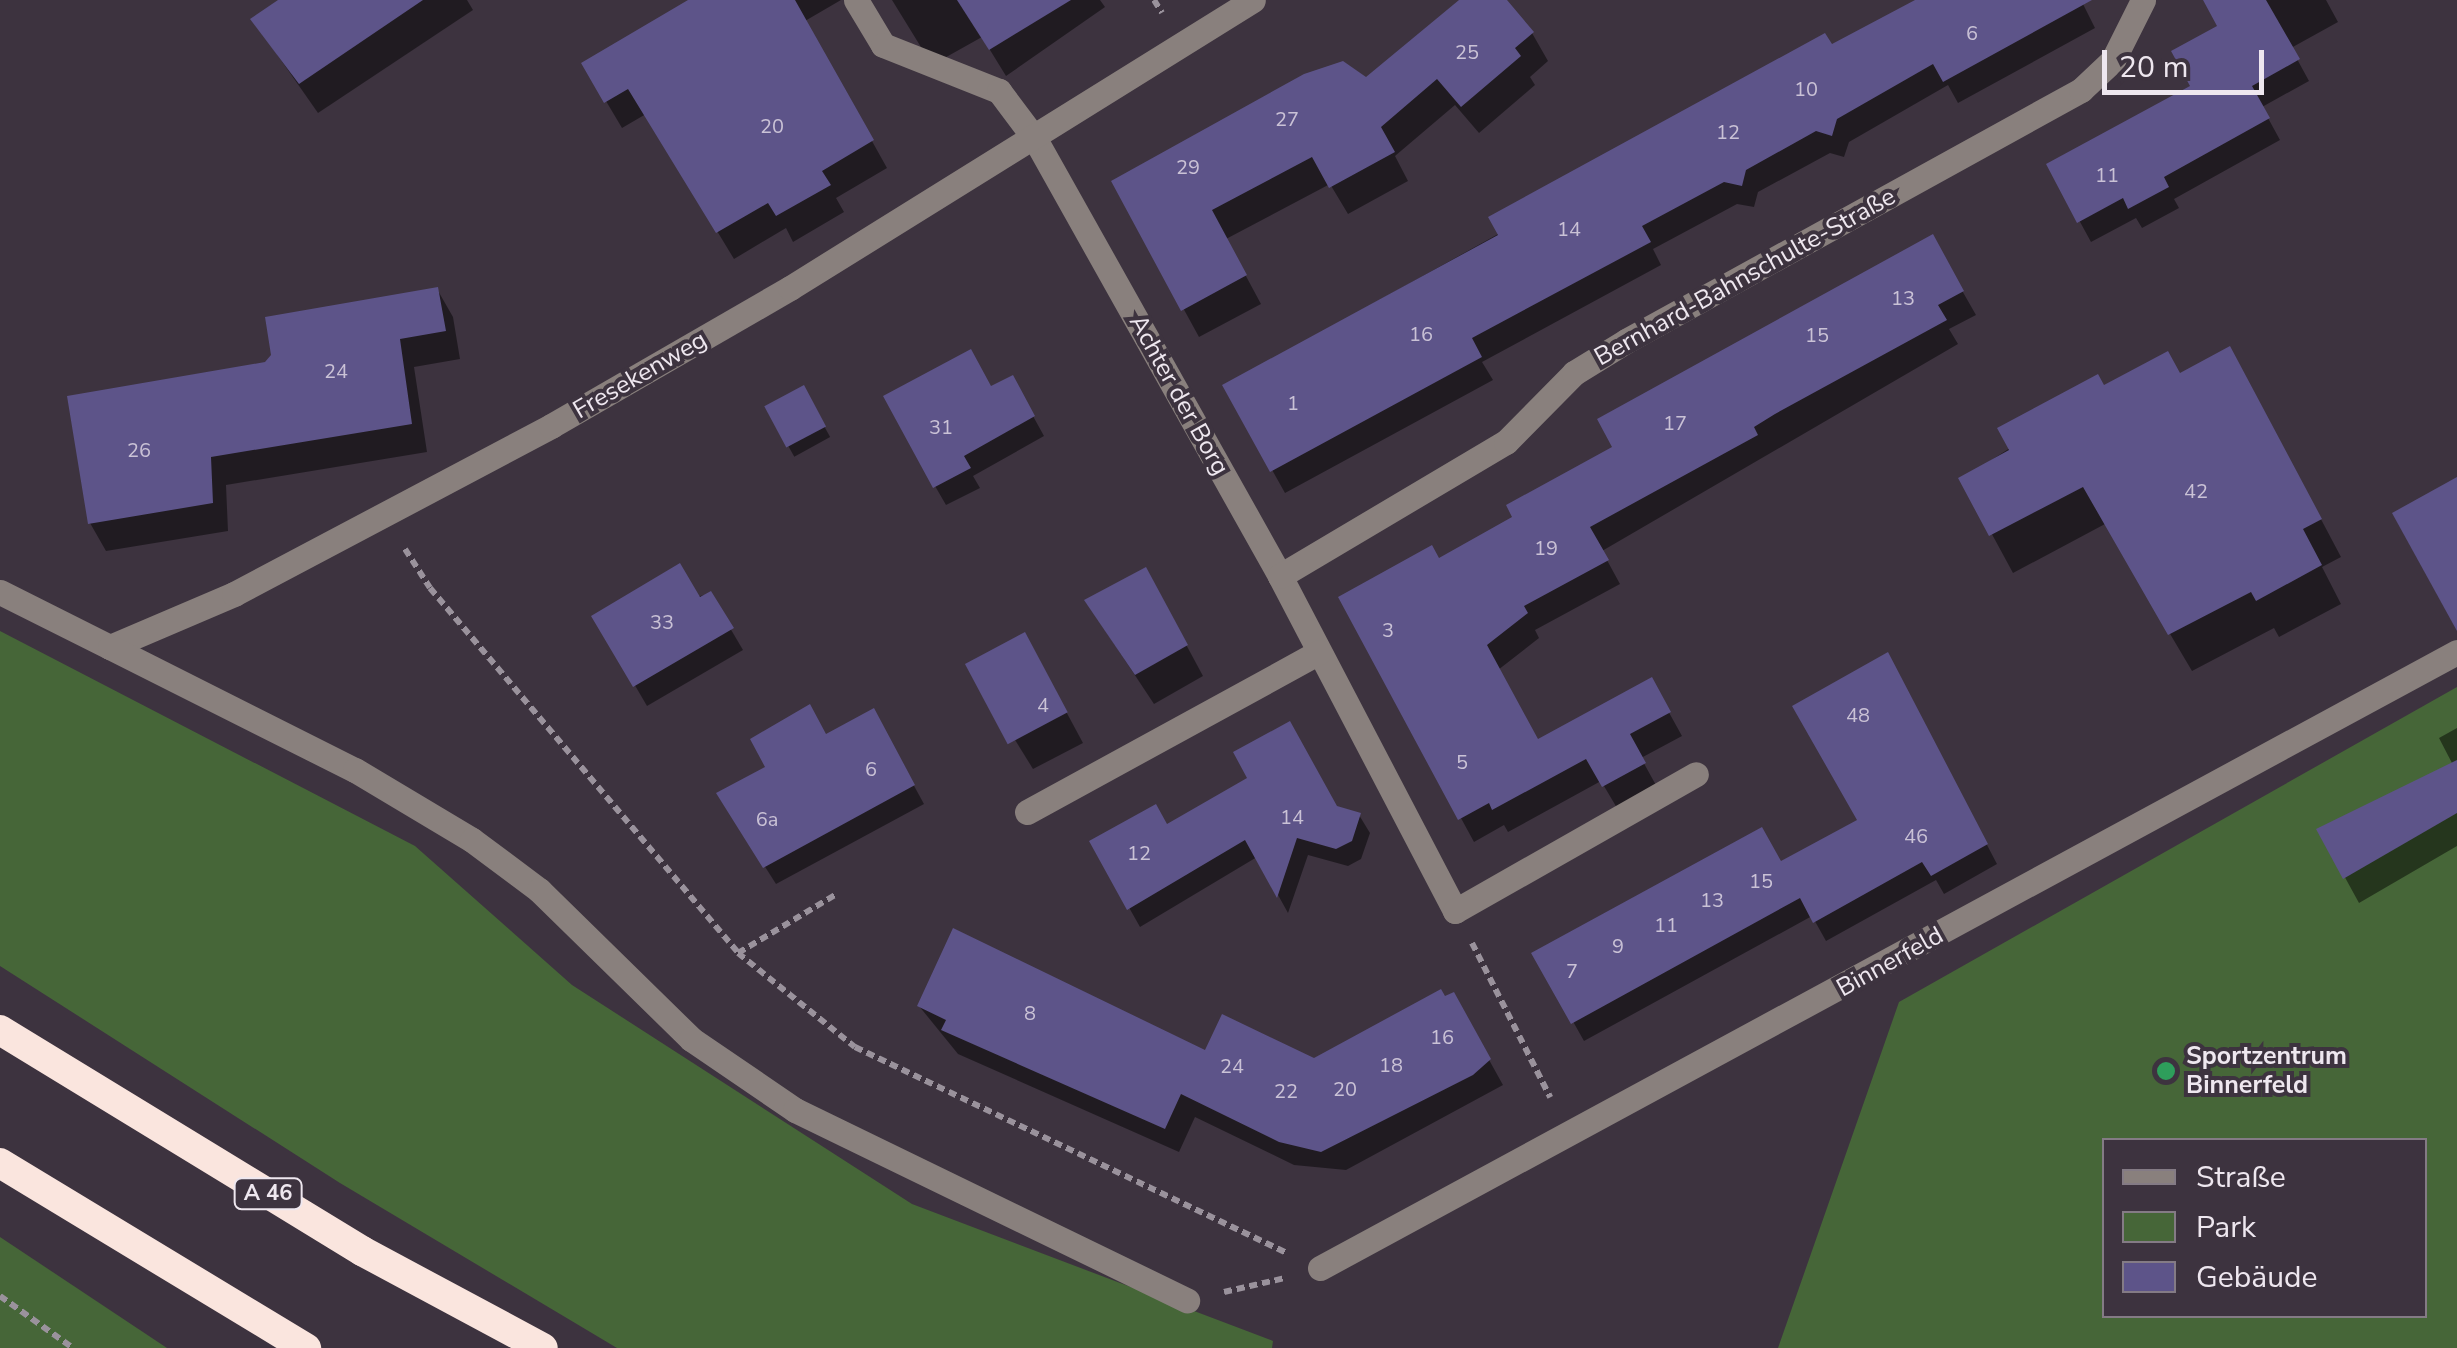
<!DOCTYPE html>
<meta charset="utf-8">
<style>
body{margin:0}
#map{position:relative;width:2457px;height:1348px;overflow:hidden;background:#3d333f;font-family:"Nunito Sans",sans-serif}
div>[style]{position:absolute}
.green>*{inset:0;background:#466638}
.shadow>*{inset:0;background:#0007;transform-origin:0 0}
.building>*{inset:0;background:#5d5489;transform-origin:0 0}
.path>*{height:6px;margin-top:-3px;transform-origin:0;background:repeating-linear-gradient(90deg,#9a929c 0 8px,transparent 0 13px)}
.minor>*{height:25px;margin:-12.5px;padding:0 12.5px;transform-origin:12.5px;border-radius:12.5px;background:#89807d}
.highway>*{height:30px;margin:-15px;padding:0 15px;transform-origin:15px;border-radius:15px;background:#fae5de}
.dots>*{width:28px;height:28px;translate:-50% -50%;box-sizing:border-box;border:5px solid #3d333f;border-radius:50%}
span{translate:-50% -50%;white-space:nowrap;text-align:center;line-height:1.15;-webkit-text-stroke:8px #3d333f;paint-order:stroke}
.number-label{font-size:20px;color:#cac2d6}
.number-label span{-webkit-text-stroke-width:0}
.shield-label span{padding:2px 8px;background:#3d333f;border:2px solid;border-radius:8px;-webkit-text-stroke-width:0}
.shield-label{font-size:22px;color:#eee7ef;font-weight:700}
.street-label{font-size:25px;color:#eee7ef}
.poi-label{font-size:25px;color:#eee7ef;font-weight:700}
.left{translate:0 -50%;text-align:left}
.legend{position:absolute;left:2102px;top:1138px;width:325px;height:180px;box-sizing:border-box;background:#3d333f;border:2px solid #847b85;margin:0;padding:12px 18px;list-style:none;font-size:30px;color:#eee7ef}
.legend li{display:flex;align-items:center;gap:20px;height:50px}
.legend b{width:50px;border:2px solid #847b85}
.scale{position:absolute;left:2102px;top:50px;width:162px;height:45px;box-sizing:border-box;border:5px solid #eee7ef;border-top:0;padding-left:12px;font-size:30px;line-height:35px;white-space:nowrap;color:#eee7ef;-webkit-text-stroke:8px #3d333f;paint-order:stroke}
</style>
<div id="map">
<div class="green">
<div style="clip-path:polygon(0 631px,415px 846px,572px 985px,912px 1204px,1273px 1341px,1272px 1348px,617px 1348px,340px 1183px,0 966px)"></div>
<div style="clip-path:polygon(evenodd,2457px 687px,2457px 1348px,1778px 1348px,1899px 1002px,2457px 687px,2104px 1140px,2424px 1140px,2424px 1316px,2104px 1316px,2104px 1140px)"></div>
<div style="clip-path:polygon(0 1237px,167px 1348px,0 1348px)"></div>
</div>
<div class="shadow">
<div style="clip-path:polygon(283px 0,467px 0,473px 10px,318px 113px,253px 20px)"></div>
<div style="clip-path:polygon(693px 0,841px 0,805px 21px,887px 168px,836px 198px,844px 212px,793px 242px,786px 228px,734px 259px,646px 114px,622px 128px,584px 64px)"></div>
<div style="clip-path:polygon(892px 0,1100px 0,1105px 7px,1006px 76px,982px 37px,932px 65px)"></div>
<div style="clip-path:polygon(1462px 0,1532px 33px,1548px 61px,1530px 77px,1535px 85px,1479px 133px,1455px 105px,1395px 156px,1408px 181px,1348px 214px,1330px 184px,1226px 239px,1261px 304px,1199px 337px,1114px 182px,1366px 80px)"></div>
<div style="clip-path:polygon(1919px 0,2081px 0,2095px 28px,1958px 103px,1948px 85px,1849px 142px,1844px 157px,1830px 153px,1758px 192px,1754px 207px,1737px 204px,1653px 249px,1661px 265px,1482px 362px,1493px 380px,1285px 493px,1225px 386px)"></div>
<div style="clip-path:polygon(2206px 0,2326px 0,2338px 22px,2291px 48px,2309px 81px,2262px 107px,2280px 140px,2174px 199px,2179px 208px,2142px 228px,2136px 218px,2091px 242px,2049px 165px,2193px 87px,2220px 27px)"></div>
<div style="clip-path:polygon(1932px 238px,1976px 315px,1949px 329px,1958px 344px,1602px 551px,1620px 584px,1535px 630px,1539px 638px,1498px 670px,1538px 742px,1651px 680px,1682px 736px,1641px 758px,1657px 787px,1617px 808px,1601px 781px,1508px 832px,1504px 825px,1474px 842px,1341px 598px,1438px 561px,1516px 518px)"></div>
<div style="clip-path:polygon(437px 289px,453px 317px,460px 359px,414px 367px,427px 452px,226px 485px,228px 531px,106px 551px,90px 523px,274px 356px)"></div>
<div style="clip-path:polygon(2179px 376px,2251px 387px,2341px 557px,2322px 567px,2341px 604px,2279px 637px,2274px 628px,2192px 671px,2105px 524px,2013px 573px,1962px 479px,2103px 388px)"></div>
<div style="clip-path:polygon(1012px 378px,1044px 436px,973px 476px,980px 488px,946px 505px,935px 486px,991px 389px)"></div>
<div style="left:803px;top:388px;width:56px;height:41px;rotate:61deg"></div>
<div style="clip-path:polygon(710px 594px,743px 650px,647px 706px,595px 617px)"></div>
<div style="clip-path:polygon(1162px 600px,1203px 676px,1154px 704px,1105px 630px)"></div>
<div style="clip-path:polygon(969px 665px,1041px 665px,1083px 743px,1033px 769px)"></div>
<div style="clip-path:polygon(1898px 675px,1997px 864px,1944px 894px,1936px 880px,1826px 941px,1812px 916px,1584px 1041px,1535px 954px,1780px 864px,1860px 821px)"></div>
<div style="clip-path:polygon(873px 711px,924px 804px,776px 884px,730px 812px,825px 737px)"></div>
<div style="clip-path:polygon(2457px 728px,2457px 846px,2359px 903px,2319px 830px,2453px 765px,2439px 738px)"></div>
<div style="clip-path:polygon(1336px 808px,1359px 815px,1370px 833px,1361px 859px,1348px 866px,1308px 855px,1288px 913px,1257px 857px,1140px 927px,1092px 842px)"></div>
<div style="clip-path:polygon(1453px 995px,1503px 1085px,1346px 1170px,1294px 1165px,1195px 1117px,1179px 1152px,958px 1054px,919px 1006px,1206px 1053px,1314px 1061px)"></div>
</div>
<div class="building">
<div style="clip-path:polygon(278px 0,423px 0,299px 84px,250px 19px)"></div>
<div style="clip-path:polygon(688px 0,795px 0,874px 140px,822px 171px,831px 185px,776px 216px,768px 203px,716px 233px,628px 89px,604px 103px,581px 63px)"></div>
<div style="clip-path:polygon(957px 0,1071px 0,989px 50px)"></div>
<div style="clip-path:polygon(1459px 0,1507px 0,1534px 32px,1515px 48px,1521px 56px,1461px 107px,1437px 79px,1381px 127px,1395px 152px,1329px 188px,1312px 157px,1212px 210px,1247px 275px,1181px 311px,1111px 181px,1304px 74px,1343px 61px,1366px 77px)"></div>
<div style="clip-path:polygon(1915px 0,2092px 0,1943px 82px,1933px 64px,1837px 119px,1832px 136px,1816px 131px,1746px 170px,1742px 186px,1724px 182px,1642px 226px,1651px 242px,1472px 338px,1482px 357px,1270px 472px,1222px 385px,1498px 235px,1488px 217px,1825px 33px,1832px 44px)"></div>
<div style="clip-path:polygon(2203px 0,2266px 0,2300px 59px,2252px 86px,2270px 118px,2164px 177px,2169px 187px,2128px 209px,2123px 198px,2077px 223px,2046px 164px,2190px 86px,2171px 51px,2217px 26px)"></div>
<div style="clip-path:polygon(1933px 234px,1964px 291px,1938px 305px,1947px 320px,1775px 414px,1754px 427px,1758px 435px,1590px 527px,1609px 560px,1524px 606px,1528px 613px,1487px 645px,1538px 739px,1652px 677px,1671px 712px,1630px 734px,1646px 763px,1602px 787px,1586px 759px,1492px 810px,1489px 803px,1458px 820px,1338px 597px,1432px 545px,1439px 558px,1512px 517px,1506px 505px,1612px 447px,1597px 419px)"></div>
<div style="clip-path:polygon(438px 287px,446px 331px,400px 339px,412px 424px,211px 457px,213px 503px,88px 524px,67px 396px,265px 362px,271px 355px,265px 317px)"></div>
<div style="clip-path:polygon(2230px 346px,2322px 519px,2303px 529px,2322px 565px,2256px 601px,2251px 592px,2168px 635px,2083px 487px,1989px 536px,1958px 478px,2009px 450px,1997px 428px,2098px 374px,2104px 385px,2168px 351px,2180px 373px)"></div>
<div style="clip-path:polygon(971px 349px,991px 386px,1013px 375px,1035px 416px,964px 456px,971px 468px,933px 488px,883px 396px)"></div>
<div style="left:804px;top:385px;width:47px;height:45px;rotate:62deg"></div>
<div style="clip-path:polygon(2457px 477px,2457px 631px,2392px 513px)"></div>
<div style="clip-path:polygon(680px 563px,700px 597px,711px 591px,734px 628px,633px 687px,591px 616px)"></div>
<div style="clip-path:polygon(1146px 567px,1188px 645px,1135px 675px,1084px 600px)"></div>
<div style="left:1025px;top:632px;width:91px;height:68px;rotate:62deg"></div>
<div style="clip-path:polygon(1888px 652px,1988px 844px,1931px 876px,1922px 862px,1813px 923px,1800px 898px,1571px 1024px,1531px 953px,1762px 827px,1781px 861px,1857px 820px,1792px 706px)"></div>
<div style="clip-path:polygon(810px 704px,826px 734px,874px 708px,915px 785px,763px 868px,716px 793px,765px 767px,750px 739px)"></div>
<div style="clip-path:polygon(1290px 721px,1337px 806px,1361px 813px,1352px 841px,1336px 849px,1297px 838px,1277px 898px,1245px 840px,1127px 910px,1089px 841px,1156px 804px,1167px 824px,1247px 778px,1233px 752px)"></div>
<div style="clip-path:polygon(2457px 760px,2457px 813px,2343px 879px,2316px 829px)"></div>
<div style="clip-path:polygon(953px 928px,1205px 1050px,1222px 1014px,1314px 1058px,1441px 989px,1445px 996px,1454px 992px,1491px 1059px,1473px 1075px,1321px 1152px,1279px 1142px,1181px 1094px,1165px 1129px,941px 1030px,946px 1020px,917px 1006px)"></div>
</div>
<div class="path">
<div style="left:1154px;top:0;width:15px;rotate:58deg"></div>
<div style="left:405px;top:549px;width:46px;rotate:57.3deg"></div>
<div style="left:430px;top:588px;width:478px;rotate:49.8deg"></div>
<div style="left:738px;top:953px;width:150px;rotate:38.8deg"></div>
<div style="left:855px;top:1047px;width:479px;rotate:25.5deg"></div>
<div style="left:1472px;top:943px;width:173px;rotate:63.1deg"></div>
<div style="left:738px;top:953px;width:113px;rotate:-30.9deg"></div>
<div style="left:1224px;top:1292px;width:63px;rotate:-12.9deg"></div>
<div style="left:0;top:1296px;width:90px;rotate:35.5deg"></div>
</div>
<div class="minor">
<div style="left:856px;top:0;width:52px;rotate:59deg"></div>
<div style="left:883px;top:45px;width:125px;rotate:21.6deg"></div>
<div style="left:999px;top:91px;width:60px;rotate:53.1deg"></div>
<div style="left:1035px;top:139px;width:501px;rotate:60.72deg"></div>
<div style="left:1280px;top:576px;width:378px;rotate:62.4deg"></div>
<div style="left:1455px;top:911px;width:277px;rotate:-29.6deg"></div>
<div style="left:1280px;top:576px;width:263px;rotate:-30.7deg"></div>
<div style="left:1506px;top:442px;width:97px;rotate:-45.4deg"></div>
<div style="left:1574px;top:373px;width:61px;rotate:-31.6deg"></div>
<div style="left:1626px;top:341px;width:520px;rotate:-28.88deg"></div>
<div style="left:2081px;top:90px;width:44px;rotate:-43.2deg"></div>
<div style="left:2113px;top:60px;width:67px;rotate:-63.4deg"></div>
<div style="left:0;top:592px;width:123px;rotate:26.6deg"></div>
<div style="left:110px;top:647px;width:135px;rotate:-23.1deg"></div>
<div style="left:234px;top:594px;width:359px;rotate:-27.9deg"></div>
<div style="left:551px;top:426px;width:276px;rotate:-30deg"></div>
<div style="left:790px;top:288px;width:545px;rotate:-31.88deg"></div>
<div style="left:110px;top:647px;width:274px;rotate:26.7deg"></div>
<div style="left:355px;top:770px;width:136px;rotate:30.9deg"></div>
<div style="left:472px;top:840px;width:84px;rotate:36.7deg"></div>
<div style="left:539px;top:890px;width:213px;rotate:44.4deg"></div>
<div style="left:691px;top:1039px;width:126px;rotate:34.3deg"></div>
<div style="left:795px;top:1110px;width:436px;rotate:25.9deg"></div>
<div style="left:1027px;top:812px;width:333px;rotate:-28.7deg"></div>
<div style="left:1320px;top:1268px;width:1293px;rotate:-28.45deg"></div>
</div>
<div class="highway">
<div style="left:0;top:1030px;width:424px;rotate:31.4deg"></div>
<div style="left:362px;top:1251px;width:205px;rotate:28.2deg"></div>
<div style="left:0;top:1163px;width:358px;rotate:31.2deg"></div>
</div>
<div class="dots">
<div style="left:2166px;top:1071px;background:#2e9e5b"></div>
</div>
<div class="number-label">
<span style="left:1972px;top:33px">6</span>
<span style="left:1467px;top:52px">25</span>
<span style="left:1806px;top:89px">10</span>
<span style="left:1287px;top:119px">27</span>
<span style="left:772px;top:126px">20</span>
<span style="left:1728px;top:132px">12</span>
<span style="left:1188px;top:167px">29</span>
<span style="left:2107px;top:175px">11</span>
<span style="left:1569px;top:229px">14</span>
<span style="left:1903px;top:298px">13</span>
<span style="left:1421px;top:334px">16</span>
<span style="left:1817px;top:335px">15</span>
<span style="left:336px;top:371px">24</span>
<span style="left:1293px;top:403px">1</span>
<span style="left:1675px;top:423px">17</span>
<span style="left:941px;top:427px">31</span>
<span style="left:139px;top:450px">26</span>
<span style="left:2196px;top:491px">42</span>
<span style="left:1546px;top:548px">19</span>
<span style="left:662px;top:622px">33</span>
<span style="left:1388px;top:630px">3</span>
<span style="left:1043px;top:705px">4</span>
<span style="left:1858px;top:715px">48</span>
<span style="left:1462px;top:762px">5</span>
<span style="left:871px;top:769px">6</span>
<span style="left:1292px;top:817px">14</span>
<span style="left:767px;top:819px">6a</span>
<span style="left:1916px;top:836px">46</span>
<span style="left:1139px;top:853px">12</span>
<span style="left:1761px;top:881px">15</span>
<span style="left:1712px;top:900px">13</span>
<span style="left:1666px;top:925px">11</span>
<span style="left:1618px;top:946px">9</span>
<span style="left:1572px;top:971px">7</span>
<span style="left:1030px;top:1013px">8</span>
<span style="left:1442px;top:1037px">16</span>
<span style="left:1391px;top:1065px">18</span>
<span style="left:1232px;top:1066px">24</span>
<span style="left:1345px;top:1089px">20</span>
<span style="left:1286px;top:1091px">22</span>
</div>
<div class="shield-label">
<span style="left:268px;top:1194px">A 46</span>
</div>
<div class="street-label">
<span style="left:1745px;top:277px;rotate:-29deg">Bernhard-Bahnschulte-Straße</span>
<span style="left:640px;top:375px;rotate:-30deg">Fresekenweg</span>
<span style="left:1179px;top:395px;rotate:61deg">Achter der Borg</span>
<span style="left:1890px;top:962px;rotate:-29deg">Binnerfeld</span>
</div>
<div class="poi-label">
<span class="left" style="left:2186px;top:1071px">Sportzentrum<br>Binnerfeld</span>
</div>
<ul class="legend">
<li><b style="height:12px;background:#89807d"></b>Straße</li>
<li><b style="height:28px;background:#466638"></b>Park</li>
<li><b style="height:28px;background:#5d5489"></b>Gebäude</li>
</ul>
<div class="scale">20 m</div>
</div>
